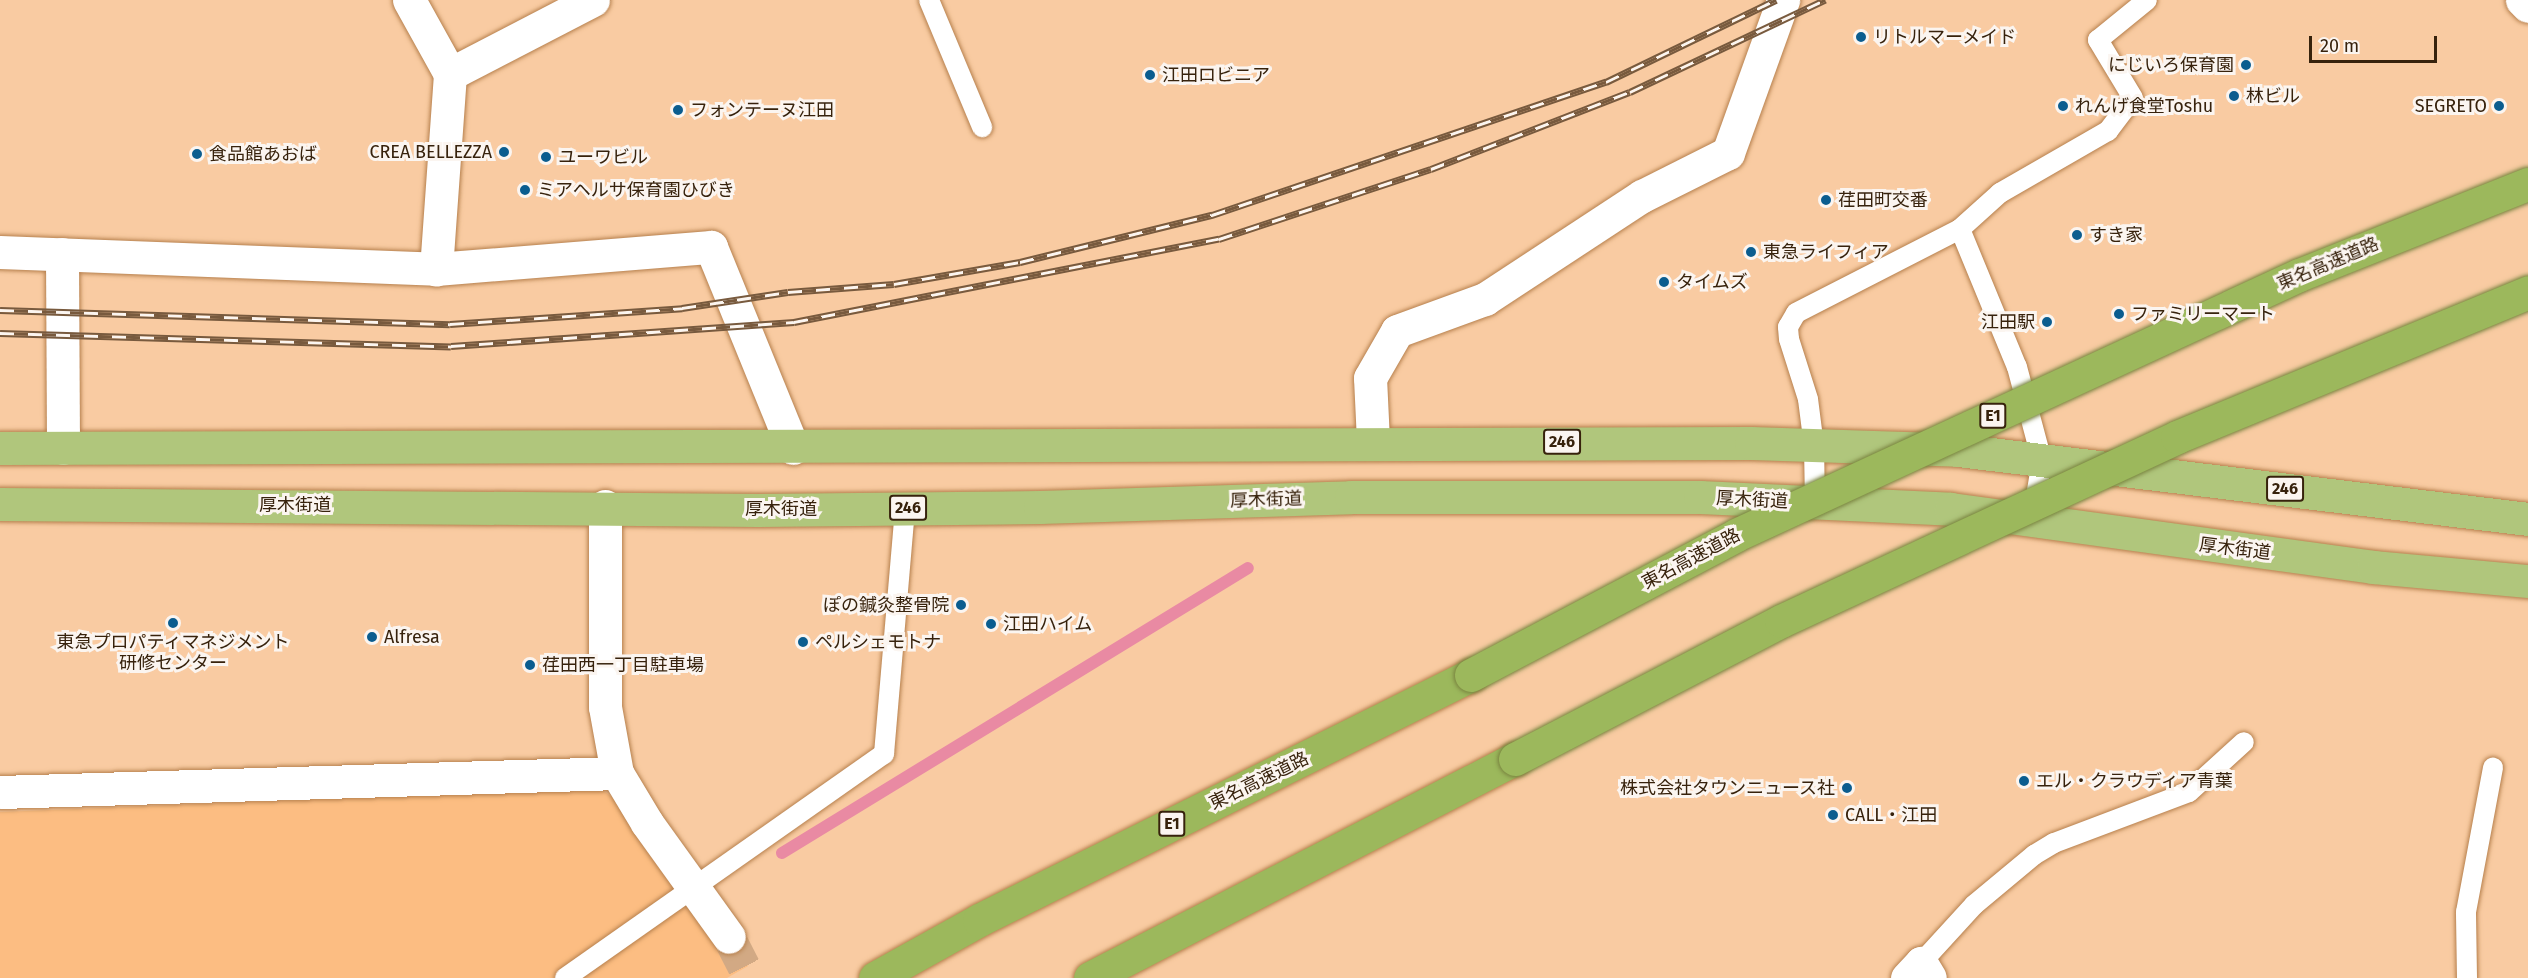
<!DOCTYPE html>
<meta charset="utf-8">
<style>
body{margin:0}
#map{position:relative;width:2528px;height:978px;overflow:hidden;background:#f9cba2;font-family:"Fira Sans","Noto Sans JP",sans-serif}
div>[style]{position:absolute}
.built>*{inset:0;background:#fcbd82}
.stream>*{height:12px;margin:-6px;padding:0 6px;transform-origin:6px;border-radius:6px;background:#e98aa3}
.tertiary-tunnel>*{height:33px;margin-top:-16.5px;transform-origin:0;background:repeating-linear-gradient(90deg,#d2a984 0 33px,transparent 0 49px)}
.roads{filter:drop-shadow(0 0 2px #b6804d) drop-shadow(0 0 2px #b6804d)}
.service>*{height:20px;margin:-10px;padding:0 10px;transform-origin:10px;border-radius:10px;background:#fff}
.minor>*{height:33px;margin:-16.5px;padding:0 16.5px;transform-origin:16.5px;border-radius:16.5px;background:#fff}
.tertiary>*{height:33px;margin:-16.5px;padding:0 16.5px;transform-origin:16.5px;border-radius:16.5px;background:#fff}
.trunk>*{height:33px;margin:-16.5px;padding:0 16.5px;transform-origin:16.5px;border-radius:16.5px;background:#b0c67c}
.motorway>*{height:33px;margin:-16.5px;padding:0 16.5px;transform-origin:16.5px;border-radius:16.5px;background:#9cb85c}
.rail>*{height:7px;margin-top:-3.5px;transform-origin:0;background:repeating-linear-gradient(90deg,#fbf5f0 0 14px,#785a3e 0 28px);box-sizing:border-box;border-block:2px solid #785a3e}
.bridges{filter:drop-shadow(0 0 2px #798440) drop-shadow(0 0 2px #798440)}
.motorway-bridge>*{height:33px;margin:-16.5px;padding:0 16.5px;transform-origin:16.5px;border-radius:16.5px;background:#9cb85c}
.dots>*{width:16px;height:16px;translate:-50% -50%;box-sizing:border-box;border:3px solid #fbf5f0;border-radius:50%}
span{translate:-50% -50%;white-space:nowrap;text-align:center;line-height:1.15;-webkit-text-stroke:6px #fbf5f0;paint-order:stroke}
.shield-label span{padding:2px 4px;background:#fbf5f0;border:2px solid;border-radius:4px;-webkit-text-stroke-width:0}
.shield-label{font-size:16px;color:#37220c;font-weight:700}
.poi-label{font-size:18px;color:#37220c}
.left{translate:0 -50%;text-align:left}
.right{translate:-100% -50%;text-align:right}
.street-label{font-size:18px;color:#37220c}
.scale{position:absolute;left:2309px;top:36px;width:128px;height:27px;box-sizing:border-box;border:3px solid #37220c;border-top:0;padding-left:8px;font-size:18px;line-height:21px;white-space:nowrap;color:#37220c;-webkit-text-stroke:4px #fbf5f0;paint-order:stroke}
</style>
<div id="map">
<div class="built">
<div style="clip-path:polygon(600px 788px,648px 825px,736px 930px,748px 966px,727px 978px,0 978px,0 812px)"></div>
</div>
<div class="stream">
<div style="left:782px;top:853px;width:546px;rotate:-31.45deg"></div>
</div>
<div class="tertiary-tunnel">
<div style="left:729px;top:937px;width:46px;rotate:62.9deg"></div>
</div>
<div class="roads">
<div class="service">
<div style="left:929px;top:0;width:138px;rotate:67.3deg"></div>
<div style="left:1960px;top:229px;width:149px;rotate:67.6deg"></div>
<div style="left:2017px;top:367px;width:97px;rotate:75.1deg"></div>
<div style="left:2042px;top:461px;width:48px;rotate:99.7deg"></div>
<div style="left:1815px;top:503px;width:57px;rotate:-91deg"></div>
<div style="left:1814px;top:446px;width:47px;rotate:-97.3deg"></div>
<div style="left:1808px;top:399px;width:63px;rotate:-107.6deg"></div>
<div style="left:1789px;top:339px;width:12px;rotate:-95deg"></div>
<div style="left:1788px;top:327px;width:16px;rotate:-60deg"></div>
<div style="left:1796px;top:313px;width:184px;rotate:-27.1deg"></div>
<div style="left:1960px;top:229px;width:54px;rotate:-42deg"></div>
<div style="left:2000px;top:193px;width:125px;rotate:-29.9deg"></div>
<div style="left:2108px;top:131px;width:41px;rotate:-52.9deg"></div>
<div style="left:2133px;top:98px;width:68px;rotate:-121.1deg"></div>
<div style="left:2098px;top:40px;width:63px;rotate:-39.2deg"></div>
<div style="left:1921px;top:963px;width:79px;rotate:-47.6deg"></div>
<div style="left:1974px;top:905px;width:78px;rotate:-39.8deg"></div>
<div style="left:2034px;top:855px;width:23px;rotate:-31deg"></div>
<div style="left:2054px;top:843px;width:144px;rotate:-20.7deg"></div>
<div style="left:2189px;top:792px;width:74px;rotate:-42.3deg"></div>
<div style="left:565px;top:978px;width:390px;rotate:-35.1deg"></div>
<div style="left:884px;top:754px;width:247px;rotate:-85.1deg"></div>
<div style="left:2467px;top:978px;width:66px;rotate:-90.9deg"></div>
<div style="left:2466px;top:912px;width:147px;rotate:-79.4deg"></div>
</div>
<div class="minor">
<div style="left:409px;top:0;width:85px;rotate:61deg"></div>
<div style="left:450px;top:74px;width:196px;rotate:94.1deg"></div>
<div style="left:450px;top:74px;width:161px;rotate:-27.4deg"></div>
<div style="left:1373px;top:441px;width:63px;rotate:-92.7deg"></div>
<div style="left:1370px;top:378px;width:54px;rotate:-60.1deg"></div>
<div style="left:1397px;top:331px;width:94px;rotate:-20deg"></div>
<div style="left:1485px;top:299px;width:188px;rotate:-33.3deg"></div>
<div style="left:1642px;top:196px;width:96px;rotate:-26.6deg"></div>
<div style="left:1728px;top:153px;width:163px;rotate:-70.2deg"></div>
<div style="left:0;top:792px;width:617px;rotate:-1.76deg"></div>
<div style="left:1907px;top:978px;width:21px;rotate:-47deg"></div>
<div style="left:1921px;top:963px;width:17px;rotate:59deg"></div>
</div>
<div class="tertiary">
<div style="left:2522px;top:0;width:8px;rotate:45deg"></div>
<div style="left:0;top:252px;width:436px;rotate:2.2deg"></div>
<div style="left:436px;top:269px;width:276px;rotate:-4.6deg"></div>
<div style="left:711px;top:247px;width:217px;rotate:67.8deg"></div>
<div style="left:62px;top:254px;width:194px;rotate:89.7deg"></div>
<div style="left:605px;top:506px;width:201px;rotate:90deg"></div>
<div style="left:605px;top:707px;width:67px;rotate:79.7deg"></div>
<div style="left:617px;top:773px;width:58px;rotate:59deg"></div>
<div style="left:647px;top:823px;width:140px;rotate:54.3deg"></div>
</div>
<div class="trunk">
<div style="left:0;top:448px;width:1751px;rotate:-0.16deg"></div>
<div style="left:1751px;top:443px;width:207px;rotate:1.9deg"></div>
<div style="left:1958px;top:450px;width:574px;rotate:6.9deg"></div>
<div style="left:0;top:504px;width:758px;rotate:0.45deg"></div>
<div style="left:758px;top:510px;width:282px;rotate:-0.6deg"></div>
<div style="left:1040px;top:507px;width:311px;rotate:-1.8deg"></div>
<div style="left:1351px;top:497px;width:349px"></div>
<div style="left:1700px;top:497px;width:251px;rotate:2.7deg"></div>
<div style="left:1951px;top:509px;width:426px;rotate:7.8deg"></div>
<div style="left:2373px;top:567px;width:156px;rotate:5.2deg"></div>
</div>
<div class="motorway">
<div style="left:875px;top:978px;width:119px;rotate:-29.1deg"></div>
<div style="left:979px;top:920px;width:550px;rotate:-26.47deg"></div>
<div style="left:1090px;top:978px;width:478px;rotate:-27.3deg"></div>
</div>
</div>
<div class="rail">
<div style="left:0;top:310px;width:450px;rotate:1.8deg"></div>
<div style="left:450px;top:324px;width:233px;rotate:-3.9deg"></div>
<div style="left:682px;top:308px;width:107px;rotate:-8.6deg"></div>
<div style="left:788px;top:292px;width:106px;rotate:-4.3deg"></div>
<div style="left:894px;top:284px;width:128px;rotate:-9.9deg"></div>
<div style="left:1020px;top:262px;width:198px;rotate:-13.8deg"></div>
<div style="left:1212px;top:215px;width:416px;rotate:-18.7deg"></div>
<div style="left:1606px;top:82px;width:189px;rotate:-25.8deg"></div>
<div style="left:0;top:333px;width:451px;rotate:1.7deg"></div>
<div style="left:451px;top:346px;width:344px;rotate:-4deg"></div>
<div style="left:794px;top:322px;width:433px;rotate:-11.1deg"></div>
<div style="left:1219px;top:239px;width:223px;rotate:-18.3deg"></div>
<div style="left:1431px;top:169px;width:213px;rotate:-21.2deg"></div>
<div style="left:1630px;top:92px;width:216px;rotate:-25.3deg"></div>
</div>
<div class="bridges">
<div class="motorway-bridge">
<div style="left:1471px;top:675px;width:300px;rotate:-27.8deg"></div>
<div style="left:1736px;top:535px;width:620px;rotate:-24.79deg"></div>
<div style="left:2299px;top:275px;width:246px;rotate:-21.7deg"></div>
<div style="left:1515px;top:759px;width:300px;rotate:-27.4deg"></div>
<div style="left:1781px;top:621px;width:437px;rotate:-24.9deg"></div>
<div style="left:2177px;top:437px;width:380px;rotate:-22.4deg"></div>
</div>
</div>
<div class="dots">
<div style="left:1861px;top:37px;background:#0b5d8f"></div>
<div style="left:2246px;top:65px;background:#0b5d8f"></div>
<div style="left:1150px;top:75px;background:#0b5d8f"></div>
<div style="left:2234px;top:96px;background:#0b5d8f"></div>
<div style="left:2063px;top:106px;background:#0b5d8f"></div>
<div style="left:2499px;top:106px;background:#0b5d8f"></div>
<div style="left:678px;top:110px;background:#0b5d8f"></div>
<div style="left:504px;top:152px;background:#0b5d8f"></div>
<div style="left:197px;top:154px;background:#0b5d8f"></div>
<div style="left:546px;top:157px;background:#0b5d8f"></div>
<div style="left:525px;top:190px;background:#0b5d8f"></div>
<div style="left:1826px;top:200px;background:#0b5d8f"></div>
<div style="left:2077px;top:235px;background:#0b5d8f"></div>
<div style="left:1751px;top:252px;background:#0b5d8f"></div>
<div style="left:1664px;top:282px;background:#0b5d8f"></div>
<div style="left:2119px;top:314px;background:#0b5d8f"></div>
<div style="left:2047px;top:322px;background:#0b5d8f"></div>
<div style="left:961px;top:605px;background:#0b5d8f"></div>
<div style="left:173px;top:623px;background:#0b5d8f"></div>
<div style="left:991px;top:624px;background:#0b5d8f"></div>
<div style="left:372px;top:637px;background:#0b5d8f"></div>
<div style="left:803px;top:642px;background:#0b5d8f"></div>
<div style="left:530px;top:665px;background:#0b5d8f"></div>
<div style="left:2024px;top:781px;background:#0b5d8f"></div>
<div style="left:1847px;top:788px;background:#0b5d8f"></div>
<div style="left:1833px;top:815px;background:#0b5d8f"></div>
</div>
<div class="shield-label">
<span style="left:1993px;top:416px">E1</span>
<span style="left:1562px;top:442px">246</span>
<span style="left:2285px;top:489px">246</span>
<span style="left:908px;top:508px">246</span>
<span style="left:1172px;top:824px">E1</span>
</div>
<div class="poi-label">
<span class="left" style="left:1873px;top:37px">リトルマーメイド</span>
<span class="right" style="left:2234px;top:65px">にじいろ保育園</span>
<span class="left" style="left:1162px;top:75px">江田ロビニア</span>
<span class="left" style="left:2246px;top:96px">林ビル</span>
<span class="left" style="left:2075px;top:106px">れんげ食堂Toshu</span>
<span class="right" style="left:2487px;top:106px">SEGRETO</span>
<span class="left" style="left:690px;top:110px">フォンテーヌ江田</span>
<span class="right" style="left:492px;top:152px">CREA BELLEZZA</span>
<span class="left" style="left:209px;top:154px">食品館あおば</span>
<span class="left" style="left:558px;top:157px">ユーワビル</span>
<span class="left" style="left:537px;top:190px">ミアヘルサ保育園ひびき</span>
<span class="left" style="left:1838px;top:200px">荏田町交番</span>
<span class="left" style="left:2089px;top:235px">すき家</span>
<span class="left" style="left:1763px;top:252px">東急ライフィア</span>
<span class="left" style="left:1676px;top:282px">タイムズ</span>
<span class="left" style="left:2131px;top:314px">ファミリーマート</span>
<span class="right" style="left:2035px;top:322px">江田駅</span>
<span class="right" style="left:949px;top:605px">ぽの鍼灸整骨院</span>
<span class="left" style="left:1003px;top:624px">江田ハイム</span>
<span class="left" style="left:384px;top:637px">Alfresa</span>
<span class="left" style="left:815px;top:642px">ペルシェモトナ</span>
<span style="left:173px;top:653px">東急プロパティマネジメント<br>研修センター</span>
<span class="left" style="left:542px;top:665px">荏田西一丁目駐車場</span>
<span class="left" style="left:2036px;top:781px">エル・クラウディア青葉</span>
<span class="right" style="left:1835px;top:788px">株式会社タウンニュース社</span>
<span class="left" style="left:1845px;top:815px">CALL・江田</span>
</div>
<div class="street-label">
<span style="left:2328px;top:264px;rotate:-23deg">東名高速道路</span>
<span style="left:1266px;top:500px;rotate:-2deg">厚木街道</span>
<span style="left:1752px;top:500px;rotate:3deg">厚木街道</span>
<span style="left:295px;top:505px">厚木街道</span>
<span style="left:781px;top:509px">厚木街道</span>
<span style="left:2235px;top:549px;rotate:7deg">厚木街道</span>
<span style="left:1691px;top:559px;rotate:-28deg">東名高速道路</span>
<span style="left:1259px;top:781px;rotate:-26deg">東名高速道路</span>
</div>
<div class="scale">20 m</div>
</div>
